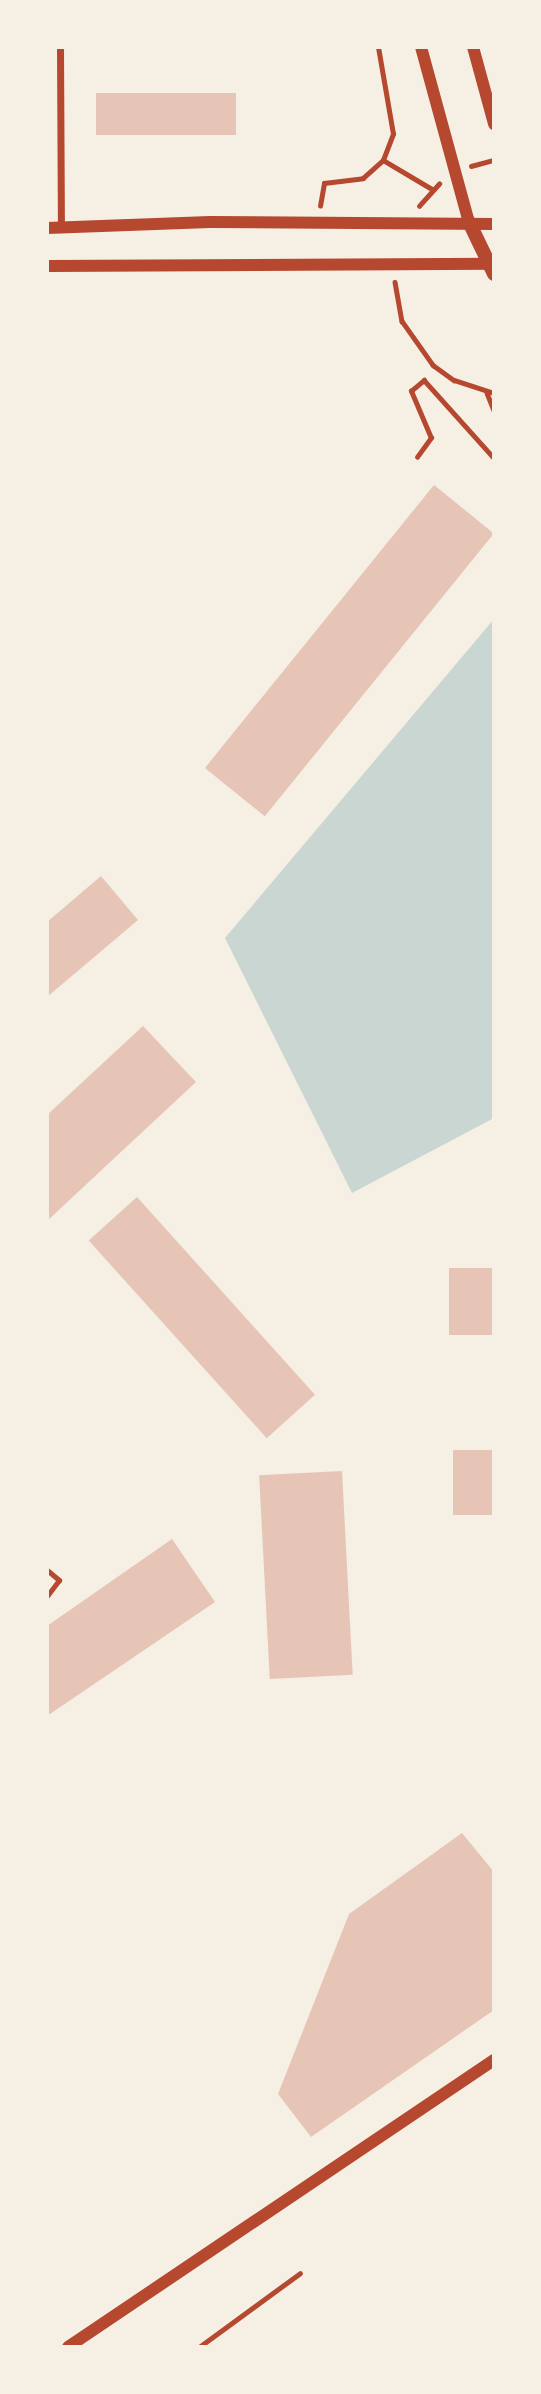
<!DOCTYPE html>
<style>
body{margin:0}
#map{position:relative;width:541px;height:2394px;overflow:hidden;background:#f6efe4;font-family:Barlow,sans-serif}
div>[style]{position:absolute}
.water>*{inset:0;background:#c9d6d2}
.building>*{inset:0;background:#e6c5b7;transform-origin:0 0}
.path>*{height:4.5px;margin:-2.25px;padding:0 2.25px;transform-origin:2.25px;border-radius:2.25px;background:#b5482f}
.service>*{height:5px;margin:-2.5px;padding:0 2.5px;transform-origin:2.5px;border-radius:2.5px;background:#b5482f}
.minor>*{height:7px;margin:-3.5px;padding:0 3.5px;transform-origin:3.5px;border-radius:3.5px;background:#b5482f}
.tertiary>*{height:12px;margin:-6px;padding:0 6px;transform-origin:6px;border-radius:6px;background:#b5482f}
.secondary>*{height:14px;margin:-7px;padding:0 7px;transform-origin:7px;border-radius:7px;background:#b5482f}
span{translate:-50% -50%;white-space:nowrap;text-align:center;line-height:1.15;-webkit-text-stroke:7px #f6efe4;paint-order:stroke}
.frame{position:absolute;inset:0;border:49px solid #f6efe4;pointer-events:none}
</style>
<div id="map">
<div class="water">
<div style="clip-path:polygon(494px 619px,494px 1118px,352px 1193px,225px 938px)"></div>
</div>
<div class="building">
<div style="left:96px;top:93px;width:140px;height:42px"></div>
<div style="left:434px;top:485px;width:77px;height:364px;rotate:39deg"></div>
<div style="clip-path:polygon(101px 876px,138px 920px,47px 997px,47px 922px)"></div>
<div style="clip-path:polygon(143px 1026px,196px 1082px,47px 1221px,47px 1115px)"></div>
<div style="left:137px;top:1197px;width:266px;height:65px;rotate:48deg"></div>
<div style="left:494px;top:1268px;width:67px;height:45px;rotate:90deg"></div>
<div style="left:494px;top:1450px;width:65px;height:41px;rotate:90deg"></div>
<div style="left:342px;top:1471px;width:204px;height:83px;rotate:87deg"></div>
<div style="clip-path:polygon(172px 1539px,215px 1602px,47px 1716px,47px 1626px)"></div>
<div style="clip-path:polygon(462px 1833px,494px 1872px,494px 2010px,311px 2137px,278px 2094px,349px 1914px)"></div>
</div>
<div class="path">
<div style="left:383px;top:160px;width:57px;rotate:30.6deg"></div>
<div style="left:471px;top:166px;width:24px;rotate:-15deg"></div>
<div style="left:320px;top:206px;width:23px;rotate:-80deg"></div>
<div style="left:324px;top:183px;width:39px;rotate:-7deg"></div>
<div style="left:363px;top:178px;width:27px;rotate:-42deg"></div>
<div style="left:383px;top:160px;width:28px;rotate:-69deg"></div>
<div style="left:393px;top:134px;width:88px;rotate:-99.8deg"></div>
<div style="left:419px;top:206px;width:30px;rotate:-48deg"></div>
<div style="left:395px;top:282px;width:40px;rotate:80deg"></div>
<div style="left:402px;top:321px;width:54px;rotate:54.8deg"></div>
<div style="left:433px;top:365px;width:26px;rotate:36deg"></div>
<div style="left:454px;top:380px;width:42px;rotate:18deg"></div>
<div style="left:487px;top:393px;width:18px;rotate:68deg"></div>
<div style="left:417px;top:457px;width:24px;rotate:-54deg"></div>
<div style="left:431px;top:438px;width:51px;rotate:-113.1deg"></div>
<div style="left:411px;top:391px;width:17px;rotate:-40deg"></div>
<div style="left:424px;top:380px;width:105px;rotate:48.1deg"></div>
</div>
<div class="service">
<div style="left:47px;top:1570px;width:16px;rotate:40deg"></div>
<div style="left:59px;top:1580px;width:20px;rotate:127deg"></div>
<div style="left:199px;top:2347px;width:125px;rotate:-36.2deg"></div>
</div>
<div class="minor">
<div style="left:60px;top:47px;width:181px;rotate:89.7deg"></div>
</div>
<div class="tertiary">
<div style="left:421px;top:47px;width:181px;rotate:74.7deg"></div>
<div style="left:473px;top:47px;width:80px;rotate:74.7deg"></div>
<div style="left:47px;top:228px;width:163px;rotate:-2.1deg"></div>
<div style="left:210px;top:222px;width:284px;rotate:0.4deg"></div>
<div style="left:47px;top:266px;width:447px;rotate:-0.3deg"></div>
<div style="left:68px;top:2347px;width:514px;rotate:-33.97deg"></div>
</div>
<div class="secondary">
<div style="left:469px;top:222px;width:58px;rotate:64.3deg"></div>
</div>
<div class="frame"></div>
</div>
